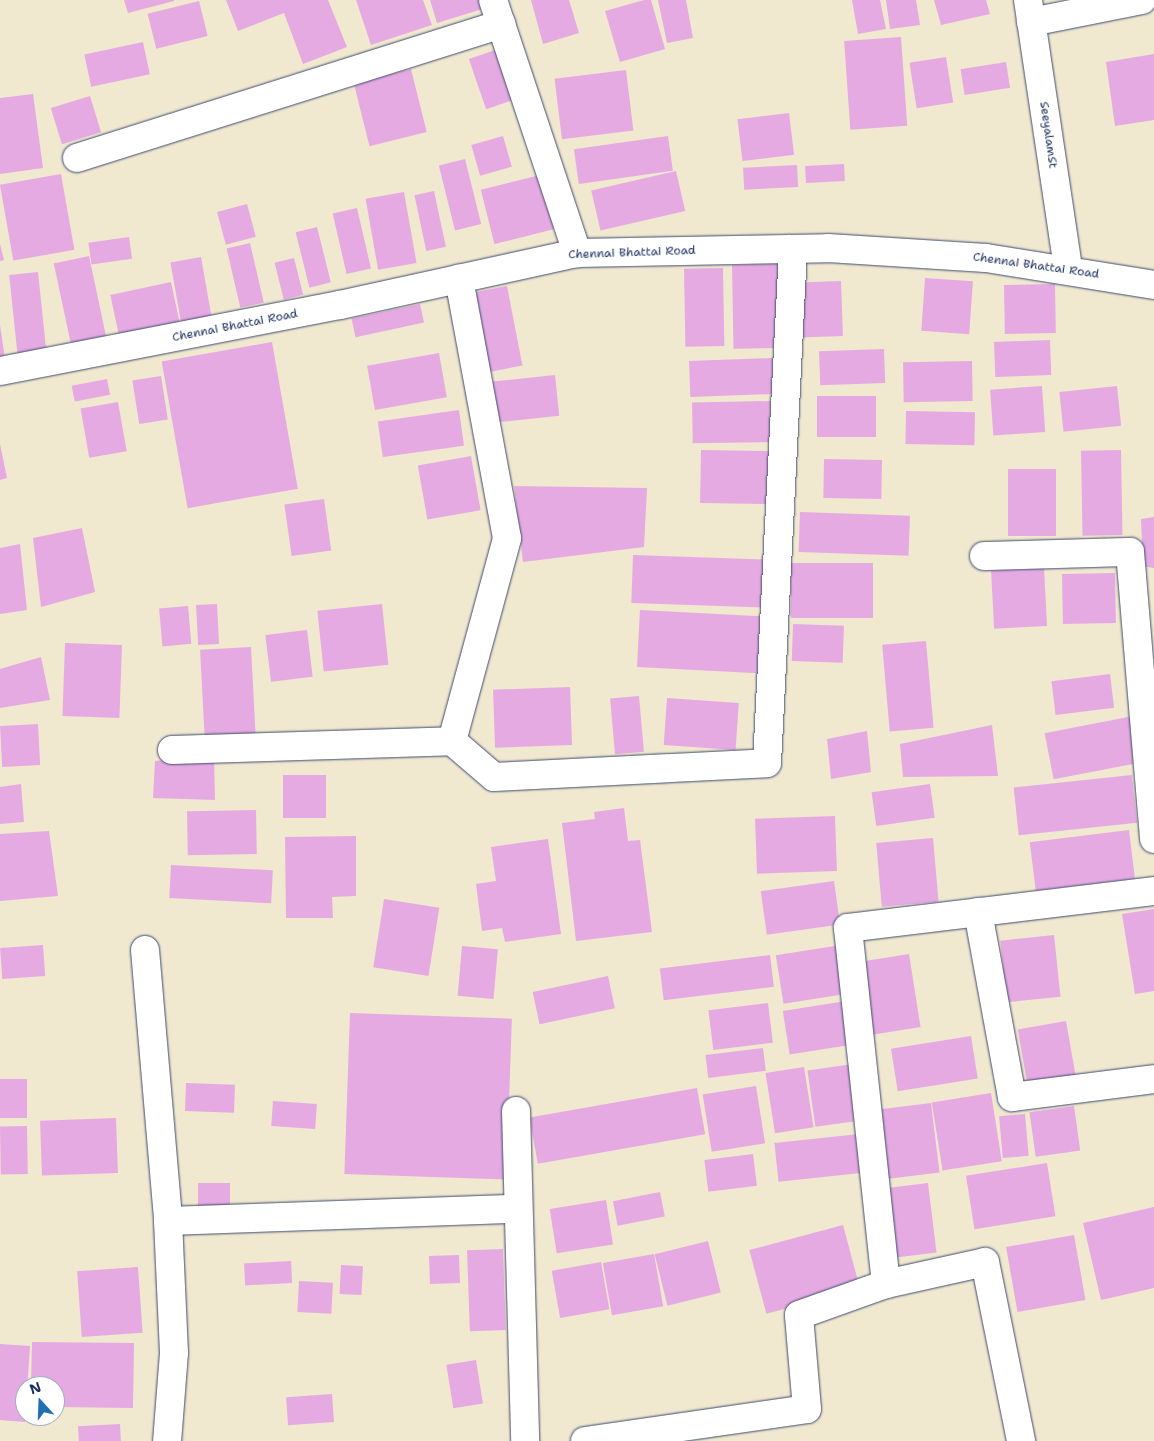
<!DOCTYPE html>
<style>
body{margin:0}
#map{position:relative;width:1154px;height:1441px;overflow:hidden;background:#f1e8d0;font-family:"Shantell Sans",sans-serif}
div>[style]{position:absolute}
.building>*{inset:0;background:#e6aae2;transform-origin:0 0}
.roads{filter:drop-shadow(0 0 1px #3b4b6f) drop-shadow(0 0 1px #3b4b6f)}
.street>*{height:28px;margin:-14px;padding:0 14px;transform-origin:14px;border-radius:14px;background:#fff}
.secondary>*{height:28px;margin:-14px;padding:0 14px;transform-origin:14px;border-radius:14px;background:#fff}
span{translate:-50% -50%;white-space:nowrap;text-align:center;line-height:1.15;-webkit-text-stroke:4.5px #fff;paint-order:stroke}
.street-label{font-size:12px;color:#1b2f5e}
.north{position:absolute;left:15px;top:1376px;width:50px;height:50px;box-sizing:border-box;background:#fff;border:1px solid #a4acbf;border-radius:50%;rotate:340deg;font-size:14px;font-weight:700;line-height:20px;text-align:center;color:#1b2f5e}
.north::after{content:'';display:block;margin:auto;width:18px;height:22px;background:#1f6fb2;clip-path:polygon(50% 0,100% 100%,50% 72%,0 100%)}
</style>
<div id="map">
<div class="building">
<div style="clip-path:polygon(124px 0,174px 0,174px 1px,128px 13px)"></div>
<div style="clip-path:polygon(226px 0,328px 0,347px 47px,303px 64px,284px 13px,238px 31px)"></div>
<div style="clip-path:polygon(356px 0,423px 0,432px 25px,371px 45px)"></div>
<div style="clip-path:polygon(430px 0,487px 0,489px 7px,437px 23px)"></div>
<div style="clip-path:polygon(531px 0,569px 0,579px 33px,543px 44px)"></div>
<div style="clip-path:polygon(644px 0,651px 0,665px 49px,620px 62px,605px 11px)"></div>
<div style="clip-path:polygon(658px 0,686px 0,693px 38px,667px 43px)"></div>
<div style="clip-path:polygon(852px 0,880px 0,886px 29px,858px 34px)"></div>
<div style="clip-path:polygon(886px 0,916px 0,920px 25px,890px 29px)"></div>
<div style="clip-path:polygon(934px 0,986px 0,990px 14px,941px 25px)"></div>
<div style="left:199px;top:1px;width:36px;height:53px;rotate:76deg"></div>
<div style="left:901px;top:37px;width:89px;height:57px;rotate:86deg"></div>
<div style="left:143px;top:42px;width:33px;height:60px;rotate:78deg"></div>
<div style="left:501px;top:48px;width:53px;height:34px;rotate:71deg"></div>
<div style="clip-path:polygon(1154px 54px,1154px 120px,1115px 126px,1106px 62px)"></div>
<div style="left:946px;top:57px;width:46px;height:37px;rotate:81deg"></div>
<div style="left:1006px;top:62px;width:26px;height:46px;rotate:81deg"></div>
<div style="left:411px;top:69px;width:65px;height:59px;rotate:76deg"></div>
<div style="left:626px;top:70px;width:61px;height:72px;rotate:83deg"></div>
<div style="clip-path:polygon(33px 94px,43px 168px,0 174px,0 98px)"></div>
<div style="left:90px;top:96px;width:38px;height:41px;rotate:73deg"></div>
<div style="left:789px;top:113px;width:42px;height:52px;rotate:83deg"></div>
<div style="left:503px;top:136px;width:32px;height:33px;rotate:74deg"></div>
<div style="left:668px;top:136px;width:35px;height:95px;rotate:82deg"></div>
<div style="left:465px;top:159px;width:67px;height:27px;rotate:76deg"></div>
<div style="left:844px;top:164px;width:17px;height:39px;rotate:87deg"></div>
<div style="left:797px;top:165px;width:22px;height:54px;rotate:87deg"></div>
<div style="left:676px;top:171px;width:41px;height:87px;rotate:77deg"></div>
<div style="left:61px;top:174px;width:77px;height:62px;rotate:80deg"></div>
<div style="left:540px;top:175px;width:56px;height:61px;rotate:76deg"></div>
<div style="left:434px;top:191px;width:57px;height:20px;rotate:78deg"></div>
<div style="left:404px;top:192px;width:72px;height:39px;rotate:80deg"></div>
<div style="left:247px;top:204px;width:34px;height:31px;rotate:75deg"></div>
<div style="left:357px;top:208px;width:62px;height:25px;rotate:77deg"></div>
<div style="left:317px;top:227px;width:57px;height:22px;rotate:76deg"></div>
<div style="left:129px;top:237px;width:22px;height:41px;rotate:82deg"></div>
<div style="left:250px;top:243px;width:61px;height:24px;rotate:77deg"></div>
<div style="clip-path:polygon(0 244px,4px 260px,0 261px)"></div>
<div style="left:89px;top:256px;width:89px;height:36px;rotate:78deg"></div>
<div style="left:201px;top:257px;width:67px;height:31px;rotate:80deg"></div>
<div style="left:294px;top:258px;width:38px;height:20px;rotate:76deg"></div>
<div style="left:778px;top:264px;width:84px;height:46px;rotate:89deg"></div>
<div style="left:723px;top:268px;width:78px;height:39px;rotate:89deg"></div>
<div style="left:38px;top:272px;width:83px;height:29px;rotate:84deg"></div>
<div style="left:925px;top:278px;width:48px;height:53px;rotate:4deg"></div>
<div style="left:841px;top:281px;width:55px;height:43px;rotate:88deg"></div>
<div style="left:171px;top:282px;width:52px;height:62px;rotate:78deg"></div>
<div style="left:1055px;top:284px;width:49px;height:51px;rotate:89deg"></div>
<div style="left:507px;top:286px;width:81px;height:38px;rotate:79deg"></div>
<div style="left:420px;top:304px;width:19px;height:70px;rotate:78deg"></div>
<div style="clip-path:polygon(0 325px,5px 359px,0 359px)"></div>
<div style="left:1050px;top:340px;width:35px;height:56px;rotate:88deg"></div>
<div style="left:272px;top:342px;width:149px;height:112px;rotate:80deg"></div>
<div style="left:884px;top:349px;width:34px;height:65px;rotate:88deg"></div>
<div style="left:439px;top:353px;width:45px;height:73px;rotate:80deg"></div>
<div style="left:773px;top:358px;width:36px;height:84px;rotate:88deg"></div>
<div style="left:972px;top:361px;width:40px;height:69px;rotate:89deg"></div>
<div style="left:555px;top:375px;width:41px;height:63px;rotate:84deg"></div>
<div style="left:161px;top:376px;width:44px;height:29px;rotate:81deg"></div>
<div style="left:107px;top:379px;width:16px;height:36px;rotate:79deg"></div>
<div style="left:1042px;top:386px;width:46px;height:52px;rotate:86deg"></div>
<div style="left:1117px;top:386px;width:40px;height:58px;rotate:84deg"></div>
<div style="left:817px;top:396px;width:59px;height:41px"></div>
<div style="left:771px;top:401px;width:41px;height:79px;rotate:89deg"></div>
<div style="left:118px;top:402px;width:50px;height:38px;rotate:80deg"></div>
<div style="left:459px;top:410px;width:36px;height:82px;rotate:82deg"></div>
<div style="left:906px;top:411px;width:69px;height:33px;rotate:1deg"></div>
<div style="clip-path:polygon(0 444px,7px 478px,0 480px)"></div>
<div style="left:701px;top:450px;width:72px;height:53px;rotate:1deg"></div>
<div style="left:1121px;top:450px;width:85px;height:40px;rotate:89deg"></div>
<div style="left:471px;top:456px;width:55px;height:54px;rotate:80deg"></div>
<div style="left:824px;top:459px;width:58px;height:39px;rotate:1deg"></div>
<div style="left:1056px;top:469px;width:67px;height:48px;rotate:90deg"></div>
<div style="clip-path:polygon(514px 486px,647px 488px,644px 547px,523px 562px)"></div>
<div style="left:324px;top:499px;width:52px;height:40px;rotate:82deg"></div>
<div style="left:800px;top:512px;width:110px;height:40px;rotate:2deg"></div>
<div style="clip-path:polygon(1154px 517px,1154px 568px,1143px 566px,1141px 519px)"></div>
<div style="clip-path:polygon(82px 528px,95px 592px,41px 607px,33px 538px)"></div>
<div style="clip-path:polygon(20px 544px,27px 610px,0 614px,0 548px)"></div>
<div style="left:633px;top:555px;width:132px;height:48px;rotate:2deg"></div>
<div style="left:873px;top:563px;width:55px;height:82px;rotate:90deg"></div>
<div style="left:1044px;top:568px;width:58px;height:53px;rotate:87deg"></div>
<div style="left:1115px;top:573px;width:50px;height:53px;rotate:89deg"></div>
<div style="left:217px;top:604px;width:40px;height:21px;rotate:87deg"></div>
<div style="left:382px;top:604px;width:61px;height:65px;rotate:84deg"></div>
<div style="left:188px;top:606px;width:38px;height:29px;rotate:85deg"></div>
<div style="left:640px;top:610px;width:121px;height:57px;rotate:3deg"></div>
<div style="left:793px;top:624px;width:51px;height:37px;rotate:2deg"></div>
<div style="left:307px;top:630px;width:47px;height:42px;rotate:83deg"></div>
<div style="left:926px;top:641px;width:87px;height:44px;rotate:85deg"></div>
<div style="left:65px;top:643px;width:57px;height:73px;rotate:2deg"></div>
<div style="left:251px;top:647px;width:95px;height:51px;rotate:87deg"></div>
<div style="clip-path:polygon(41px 657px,50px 700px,0 708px,0 669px)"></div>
<div style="left:1110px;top:674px;width:34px;height:59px;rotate:83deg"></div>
<div style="left:570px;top:687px;width:58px;height:77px;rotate:88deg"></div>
<div style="left:639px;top:696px;width:56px;height:29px;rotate:85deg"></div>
<div style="left:667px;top:698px;width:72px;height:47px;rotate:4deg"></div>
<div style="left:1133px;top:716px;width:47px;height:90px;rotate:79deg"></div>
<div style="left:38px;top:724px;width:41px;height:38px;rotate:87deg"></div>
<div style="clip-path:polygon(992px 725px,998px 776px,903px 777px,900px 744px)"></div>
<div style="clip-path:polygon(867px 731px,871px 772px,831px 779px,827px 739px)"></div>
<div style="clip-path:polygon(214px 756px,215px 800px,153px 798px,155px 761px)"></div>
<div style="left:326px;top:775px;width:43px;height:43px;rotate:90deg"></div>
<div style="left:1132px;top:775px;width:48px;height:119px;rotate:84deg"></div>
<div style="clip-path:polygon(21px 784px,24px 822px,0 824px,0 787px)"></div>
<div style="left:930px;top:784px;width:34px;height:59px;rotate:82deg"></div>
<div style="clip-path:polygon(624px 808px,628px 841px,640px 840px,652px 932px,576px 941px,562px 823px,595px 819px,594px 812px)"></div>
<div style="left:256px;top:810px;width:44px;height:69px;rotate:89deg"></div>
<div style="left:835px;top:816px;width:55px;height:80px;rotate:88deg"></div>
<div style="left:1129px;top:830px;width:49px;height:100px;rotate:83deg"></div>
<div style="clip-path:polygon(49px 831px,58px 896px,0 901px,0 834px)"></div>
<div style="clip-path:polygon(356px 836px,356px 896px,332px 897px,333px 918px,286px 918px,285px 837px)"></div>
<div style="left:933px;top:838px;width:64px;height:57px;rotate:85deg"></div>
<div style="clip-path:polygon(548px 839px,561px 934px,505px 942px,502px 928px,482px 931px,476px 884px,496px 881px,491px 847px)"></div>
<div style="left:171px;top:865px;width:102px;height:33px;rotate:3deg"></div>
<div style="left:834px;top:881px;width:44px;height:74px;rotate:82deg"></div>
<div style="left:384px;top:899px;width:56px;height:69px;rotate:9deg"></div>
<div style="clip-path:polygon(1154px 909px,1154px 991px,1135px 994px,1122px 914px)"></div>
<div style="left:1054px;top:935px;width:62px;height:54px;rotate:84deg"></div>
<div style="left:43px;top:945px;width:31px;height:43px;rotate:86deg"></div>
<div style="left:841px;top:945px;width:49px;height:66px;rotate:81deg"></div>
<div style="left:462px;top:946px;width:36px;height:50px;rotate:5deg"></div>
<div style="left:909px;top:954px;width:74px;height:54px;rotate:81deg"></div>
<div style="left:770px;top:955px;width:32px;height:111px;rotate:83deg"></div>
<div style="left:608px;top:976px;width:33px;height:77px;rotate:78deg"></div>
<div style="left:846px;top:1001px;width:44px;height:64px;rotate:81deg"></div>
<div style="left:768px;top:1003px;width:40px;height:60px;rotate:83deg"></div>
<div style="left:350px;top:1013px;width:162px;height:161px;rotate:2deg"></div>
<div style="left:1066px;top:1021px;width:57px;height:49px;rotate:80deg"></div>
<div style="left:971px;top:1036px;width:43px;height:81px;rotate:81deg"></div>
<div style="left:763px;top:1048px;width:23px;height:58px;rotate:83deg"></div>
<div style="left:853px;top:1064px;width:57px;height:46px;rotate:82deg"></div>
<div style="left:804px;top:1067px;width:61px;height:39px;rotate:81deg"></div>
<div style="left:0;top:1079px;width:27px;height:39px"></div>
<div style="left:186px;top:1083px;width:49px;height:28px;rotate:2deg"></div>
<div style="left:756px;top:1086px;width:58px;height:54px;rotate:81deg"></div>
<div style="left:697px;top:1088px;width:47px;height:170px;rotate:80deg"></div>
<div style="left:991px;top:1093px;width:69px;height:60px;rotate:81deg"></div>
<div style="left:273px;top:1101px;width:44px;height:25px;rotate:4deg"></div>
<div style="left:931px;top:1103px;width:70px;height:57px;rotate:83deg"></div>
<div style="left:1074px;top:1106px;width:45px;height:45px;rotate:82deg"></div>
<div style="left:1025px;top:1114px;width:42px;height:26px;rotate:85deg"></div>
<div style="left:116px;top:1118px;width:55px;height:76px;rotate:88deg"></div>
<div style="left:27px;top:1126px;width:48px;height:27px;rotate:89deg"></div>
<div style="left:859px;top:1134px;width:39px;height:85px;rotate:84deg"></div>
<div style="left:753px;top:1154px;width:32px;height:49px;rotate:83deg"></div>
<div style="left:1047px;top:1163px;width:54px;height:82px;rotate:81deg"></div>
<div style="left:198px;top:1183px;width:32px;height:25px"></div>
<div style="left:928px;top:1183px;width:70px;height:41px;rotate:83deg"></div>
<div style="left:660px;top:1192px;width:25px;height:48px;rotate:79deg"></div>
<div style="left:606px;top:1200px;width:45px;height:57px;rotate:81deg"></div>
<div style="clip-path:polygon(1154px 1207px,1154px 1288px,1101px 1300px,1083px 1223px)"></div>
<div style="left:843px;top:1225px;width:66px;height:97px;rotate:75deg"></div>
<div style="left:1074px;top:1235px;width:66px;height:69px;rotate:80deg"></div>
<div style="left:708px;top:1241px;width:53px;height:55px;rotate:76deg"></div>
<div style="left:503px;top:1249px;width:81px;height:36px;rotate:88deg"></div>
<div style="left:654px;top:1254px;width:53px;height:52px;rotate:80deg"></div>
<div style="left:459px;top:1255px;width:28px;height:30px;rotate:88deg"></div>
<div style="left:291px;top:1261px;width:22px;height:47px;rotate:87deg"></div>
<div style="left:601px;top:1262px;width:48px;height:50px;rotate:80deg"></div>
<div style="left:341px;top:1265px;width:22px;height:29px;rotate:3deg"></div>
<div style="left:138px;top:1267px;width:66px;height:61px;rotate:86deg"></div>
<div style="left:299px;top:1281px;width:34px;height:31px;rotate:3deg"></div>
<div style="clip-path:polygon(32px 1342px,134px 1343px,133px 1408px,55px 1407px,55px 1386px,31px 1386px)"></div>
<div style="clip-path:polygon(0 1344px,30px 1346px,25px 1422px,0 1420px)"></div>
<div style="left:476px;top:1360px;width:44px;height:30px;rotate:81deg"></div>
<div style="left:332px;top:1394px;width:28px;height:46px;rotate:86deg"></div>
<div style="left:120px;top:1424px;width:17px;height:42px;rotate:87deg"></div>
</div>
<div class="roads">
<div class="street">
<div style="left:493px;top:0;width:267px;rotate:71.6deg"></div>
<div style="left:1028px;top:0;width:272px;rotate:81.5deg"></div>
<div style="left:1031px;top:22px;width:113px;rotate:-11.2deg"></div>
<div style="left:77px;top:158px;width:445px;rotate:-17.5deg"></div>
<div style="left:984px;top:556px;width:146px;rotate:-1.6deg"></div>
<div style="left:1130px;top:552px;width:288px;rotate:85.2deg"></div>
<div style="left:452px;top:741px;width:55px;rotate:40.6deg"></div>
<div style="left:494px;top:777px;width:273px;rotate:-2.9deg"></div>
<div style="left:767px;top:763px;width:515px;rotate:-87.1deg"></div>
<div style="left:172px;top:750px;width:280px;rotate:-1.8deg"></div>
<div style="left:452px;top:741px;width:210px;rotate:-74.8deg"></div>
<div style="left:507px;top:538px;width:264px;rotate:-100.5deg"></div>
<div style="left:978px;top:912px;width:188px;rotate:79.6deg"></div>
<div style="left:1012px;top:1097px;width:143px;rotate:-7.2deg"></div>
<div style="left:145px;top:950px;width:272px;rotate:85.1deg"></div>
<div style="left:168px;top:1221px;width:132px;rotate:87.4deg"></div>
<div style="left:174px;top:1353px;width:88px;rotate:94.5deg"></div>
<div style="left:516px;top:1111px;width:330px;rotate:88.4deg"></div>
<div style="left:168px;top:1221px;width:348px;rotate:-2deg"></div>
<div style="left:886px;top:1284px;width:358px;rotate:-96.1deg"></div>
<div style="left:848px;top:928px;width:308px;rotate:-6.9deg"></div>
<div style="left:585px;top:1441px;width:224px;rotate:-8.2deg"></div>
<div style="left:807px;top:1409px;width:94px;rotate:-94.9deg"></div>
<div style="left:799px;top:1315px;width:92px;rotate:-19.6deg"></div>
<div style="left:886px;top:1284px;width:101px;rotate:-12.5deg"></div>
<div style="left:985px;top:1262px;width:183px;rotate:78.6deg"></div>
</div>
<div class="secondary">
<div style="left:0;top:371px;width:346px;rotate:-11deg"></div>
<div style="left:340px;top:305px;width:243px;rotate:-12.4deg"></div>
<div style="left:577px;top:253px;width:251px;rotate:-1.1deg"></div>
<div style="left:828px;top:248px;width:158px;rotate:3.6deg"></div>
<div style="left:986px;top:258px;width:170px;rotate:9.1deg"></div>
</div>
</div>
<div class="street-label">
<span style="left:1048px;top:135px;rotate:82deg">SeeyalamSt</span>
<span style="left:632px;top:253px;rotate:-2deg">Chennai Bhattai Road</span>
<span style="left:1036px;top:266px;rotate:8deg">Chennai Bhattai Road</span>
<span style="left:235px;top:326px;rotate:-11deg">Chennai Bhattai Road</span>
</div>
<div class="north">N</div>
</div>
